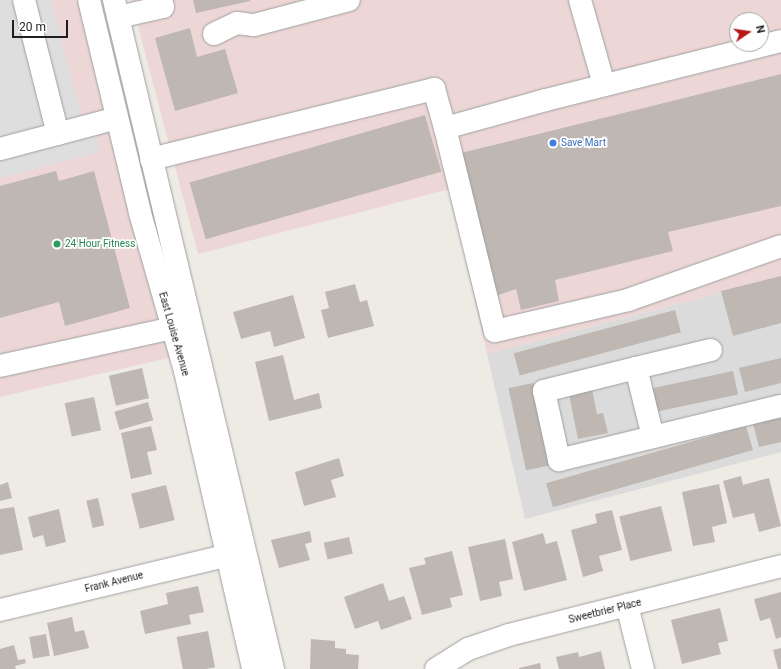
<!DOCTYPE html>
<style>
body{margin:0}
#map{position:relative;width:781px;height:669px;overflow:hidden;background:#eeebe5;font-family:Roboto,sans-serif}
div>[style]{position:absolute}
.residential>*{inset:0;background:#dcdbdb}
.commercial>*{inset:0;background:#edd7d6}
.parking>*{inset:0;background:#dedede}
.building>*{inset:0;background:#beb7b2;transform-origin:0 0}
.roads{filter:drop-shadow(0 0 1px #9f9f9f) drop-shadow(0 0 1px #9f9f9f)}
.minor>*{height:22px;margin:-11px;padding:0 11px;transform-origin:11px;border-radius:11px;background:#fff}
.dots>*{width:11px;height:11px;translate:-50% -50%;box-sizing:border-box;border:2px solid #fff;border-radius:50%}
span{translate:-50% -50%;white-space:nowrap;text-align:center;line-height:1.15;-webkit-text-stroke:3.5px #fff;paint-order:stroke}
.shop-label{font-size:10px;color:#366cbe}
.left{translate:0 -50%;text-align:left}
.leisure-label{font-size:10px;color:#27864d}
.street-label{font-size:10px;color:#1e1e1e}
.north{position:absolute;left:729px;top:12px;width:40px;height:40px;box-sizing:border-box;background:#fff;border:1px solid #a5a5a5;border-radius:50%;rotate:77deg;font-size:11px;font-weight:700;line-height:16px;text-align:center;color:#1e1e1e}
.north::after{content:'';display:block;margin:auto;width:14px;height:18px;background:#b51816;clip-path:polygon(50% 0,100% 100%,50% 72%,0 100%)}
.scale{position:absolute;left:12px;top:20px;width:56px;height:18px;box-sizing:border-box;border:2px solid #1e1e1e;border-top:0;padding-left:5px;font-size:12px;line-height:14px;white-space:nowrap;color:#1e1e1e;-webkit-text-stroke:3px #fff;paint-order:stroke}
</style>
<div id="map">
<div class="residential">
<div style="clip-path:polygon(781px 277px,781px 452px,525px 519px,487px 354px)"></div>
</div>
<div class="commercial">
<div style="clip-path:polygon(0 0,83px 0,173px 357px,0 397px)"></div>
<div style="clip-path:polygon(evenodd,131px 0,781px 0,781px 277px,487px 354px,450px 189px,198px 254px,131px 0,737px 20px,761px 20px,761px 44px,737px 44px,737px 20px)"></div>
</div>
<div class="parking">
<div style="clip-path:polygon(0 0,51px 0,82px 119px,91px 116px,100px 152px,0 178px)"></div>
</div>
<div class="building">
<div style="clip-path:polygon(193px 0,250px 0,250px 1px,196px 13px)"></div>
<div style="clip-path:polygon(190px 28px,197px 57px,225px 49px,238px 93px,175px 111px,155px 38px)"></div>
<div style="clip-path:polygon(781px 74px,781px 206px,668px 232px,673px 251px,555px 280px,559px 301px,521px 310px,516px 289px,496px 296px,461px 153px)"></div>
<div style="left:425px;top:115px;width:59px;height:245px;rotate:74deg"></div>
<div style="clip-path:polygon(56px 171px,59px 181px,94px 171px,130px 308px,65px 326px,59px 302px,0 318px,0 186px)"></div>
<div style="clip-path:polygon(781px 276px,781px 323px,733px 336px,721px 291px)"></div>
<div style="clip-path:polygon(355px 284px,360px 302px,367px 300px,374px 326px,328px 338px,321px 310px,329px 308px,325px 292px)"></div>
<div style="clip-path:polygon(293px 295px,305px 338px,274px 347px,270px 331px,241px 339px,233px 312px)"></div>
<div style="left:675px;top:310px;width:23px;height:167px;rotate:75deg"></div>
<div style="clip-path:polygon(283px 355px,294px 400px,319px 393px,322px 408px,269px 421px,255px 362px)"></div>
<div style="clip-path:polygon(781px 358px,781px 383px,745px 392px,739px 368px)"></div>
<div style="left:142px;top:368px;width:31px;height:34px;rotate:77deg"></div>
<div style="left:733px;top:371px;width:24px;height:86px;rotate:78deg"></div>
<div style="left:533px;top:383px;width:84px;height:25px;rotate:78deg"></div>
<div style="clip-path:polygon(591px 384px,597px 414px,603px 413px,608px 433px,578px 439px,568px 389px)"></div>
<div style="left:94px;top:397px;width:34px;height:30px;rotate:78deg"></div>
<div style="left:148px;top:402px;width:19px;height:35px;rotate:74deg"></div>
<div style="clip-path:polygon(781px 416px,781px 442px,759px 447px,753px 423px)"></div>
<div style="clip-path:polygon(151px 426px,157px 450px,147px 452px,152px 474px,131px 479px,121px 433px)"></div>
<div style="left:746px;top:426px;width:25px;height:208px;rotate:74deg"></div>
<div style="clip-path:polygon(339px 458px,344px 476px,331px 480px,336px 497px,304px 506px,295px 472px)"></div>
<div style="clip-path:polygon(741px 476px,743px 485px,769px 478px,781px 526px,759px 532px,754px 513px,733px 518px,723px 481px)"></div>
<div style="clip-path:polygon(8px 482px,12px 498px,0 501px,0 485px)"></div>
<div style="clip-path:polygon(719px 484px,727px 523px,712px 527px,715px 542px,693px 546px,682px 492px)"></div>
<div style="left:166px;top:485px;width:36px;height:36px;rotate:76deg"></div>
<div style="left:98px;top:498px;width:28px;height:12px;rotate:77deg"></div>
<div style="left:661px;top:506px;width:46px;height:43px;rotate:76deg"></div>
<div style="clip-path:polygon(14px 507px,23px 550px,0 555px,0 509px)"></div>
<div style="clip-path:polygon(59px 509px,66px 542px,46px 547px,43px 535px,33px 538px,28px 517px)"></div>
<div style="clip-path:polygon(612px 510px,622px 550px,599px 556px,603px 571px,583px 577px,571px 530px,597px 523px,595px 514px)"></div>
<div style="clip-path:polygon(310px 531px,312px 542px,305px 544px,310px 560px,279px 568px,271px 540px)"></div>
<div style="clip-path:polygon(543px 533px,546px 544px,557px 541px,567px 580px,524px 591px,512px 542px)"></div>
<div style="left:349px;top:537px;width:17px;height:26px;rotate:77deg"></div>
<div style="clip-path:polygon(505px 539px,513px 579px,499px 582px,502px 596px,480px 601px,468px 547px)"></div>
<div style="clip-path:polygon(452px 551px,463px 595px,450px 598px,452px 607px,422px 615px,409px 568px,426px 564px,424px 558px)"></div>
<div style="clip-path:polygon(383px 583px,389px 601px,404px 596px,412px 619px,381px 630px,378px 621px,355px 629px,344px 597px)"></div>
<div style="clip-path:polygon(198px 586px,204px 612px,189px 615px,191px 624px,145px 634px,140px 611px,168px 604px,166px 593px)"></div>
<div style="clip-path:polygon(781px 592px,781px 637px,776px 639px,770px 618px,760px 621px,754px 599px)"></div>
<div style="clip-path:polygon(720px 608px,728px 641px,718px 643px,721px 654px,682px 664px,671px 620px)"></div>
<div style="clip-path:polygon(72px 617px,75px 632px,84px 630px,89px 648px,54px 656px,47px 623px)"></div>
<div style="left:208px;top:631px;width:37px;height:32px;rotate:79deg"></div>
<div style="left:46px;top:634px;width:22px;height:17px;rotate:80deg"></div>
<div style="clip-path:polygon(311px 639px,335px 641px,335px 648px,346px 649px,346px 654px,359px 655px,358px 669px,310px 669px)"></div>
<div style="clip-path:polygon(14px 645px,18px 660px,25px 659px,26px 663px,15px 666px,16px 669px,0 669px,0 649px)"></div>
<div style="clip-path:polygon(781px 648px,781px 669px,778px 669px,773px 650px)"></div>
<div style="clip-path:polygon(601px 651px,605px 669px,559px 669px,556px 657px,578px 652px,579px 657px)"></div>
<div style="clip-path:polygon(540px 663px,541px 669px,519px 669px,519px 668px)"></div>
</div>
<div class="roads">
<div class="minor">
<div style="left:24px;top:0;width:138px;rotate:75.8deg"></div>
<div style="left:89px;top:0;width:219px;rotate:76.5deg"></div>
<div style="left:140px;top:213px;width:164px;rotate:74.1deg"></div>
<div style="left:185px;top:371px;width:306px;rotate:77.1deg"></div>
<div style="left:114px;top:0;width:688px;rotate:76.63deg"></div>
<div style="left:580px;top:0;width:88px;rotate:74.2deg"></div>
<div style="left:118px;top:17px;width:46px;rotate:-12.5deg"></div>
<div style="left:163px;top:7px;width:7px;rotate:-106deg"></div>
<div style="left:214px;top:34px;width:25px;rotate:-26deg"></div>
<div style="left:237px;top:23px;width:17px;rotate:7deg"></div>
<div style="left:254px;top:25px;width:98px;rotate:-14.7deg"></div>
<div style="left:445px;top:128px;width:209px;rotate:76.2deg"></div>
<div style="left:495px;top:331px;width:137px;rotate:-13.1deg"></div>
<div style="left:628px;top:300px;width:162px;rotate:-19.4deg"></div>
<div style="left:0;top:149px;width:121px;rotate:-14.8deg"></div>
<div style="left:151px;top:159px;width:292px;rotate:-13.9deg"></div>
<div style="left:434px;top:89px;width:41px;rotate:74.2deg"></div>
<div style="left:445px;top:128px;width:105px;rotate:-15.5deg"></div>
<div style="left:546px;top:100px;width:242px;rotate:-14.1deg"></div>
<div style="left:0;top:366px;width:177px;rotate:-12.4deg"></div>
<div style="left:636px;top:368px;width:77px;rotate:-13.5deg"></div>
<div style="left:653px;top:437px;width:71px;rotate:-103.8deg"></div>
<div style="left:636px;top:368px;width:95px;rotate:166deg"></div>
<div style="left:544px;top:391px;width:71px;rotate:77.7deg"></div>
<div style="left:559px;top:460px;width:228px;rotate:-13.7deg"></div>
<div style="left:627px;top:605px;width:66px;rotate:76deg"></div>
<div style="left:0;top:610px;width:249px;rotate:-13.5deg"></div>
<div style="left:436px;top:669px;width:38px;rotate:-32deg"></div>
<div style="left:468px;top:649px;width:43px;rotate:-18.9deg"></div>
<div style="left:509px;top:635px;width:281px;rotate:-14.2deg"></div>
</div>
</div>
<div class="dots">
<div style="left:553px;top:143px;background:#3f7fe0"></div>
<div style="left:57px;top:244px;background:#2e9e5b"></div>
</div>
<div class="shop-label">
<span class="left" style="left:561px;top:143px">Save Mart</span>
</div>
<div class="leisure-label">
<span class="left" style="left:65px;top:244px">24 Hour Fitness</span>
</div>
<div class="street-label">
<span style="left:174px;top:334px;rotate:74deg">East Louise Avenue</span>
<span style="left:114px;top:582px;rotate:-14deg">Frank Avenue</span>
<span style="left:605px;top:611px;rotate:-14deg">Sweetbrier Place</span>
</div>
<div class="north">N</div>
<div class="scale">20 m</div>
</div>
